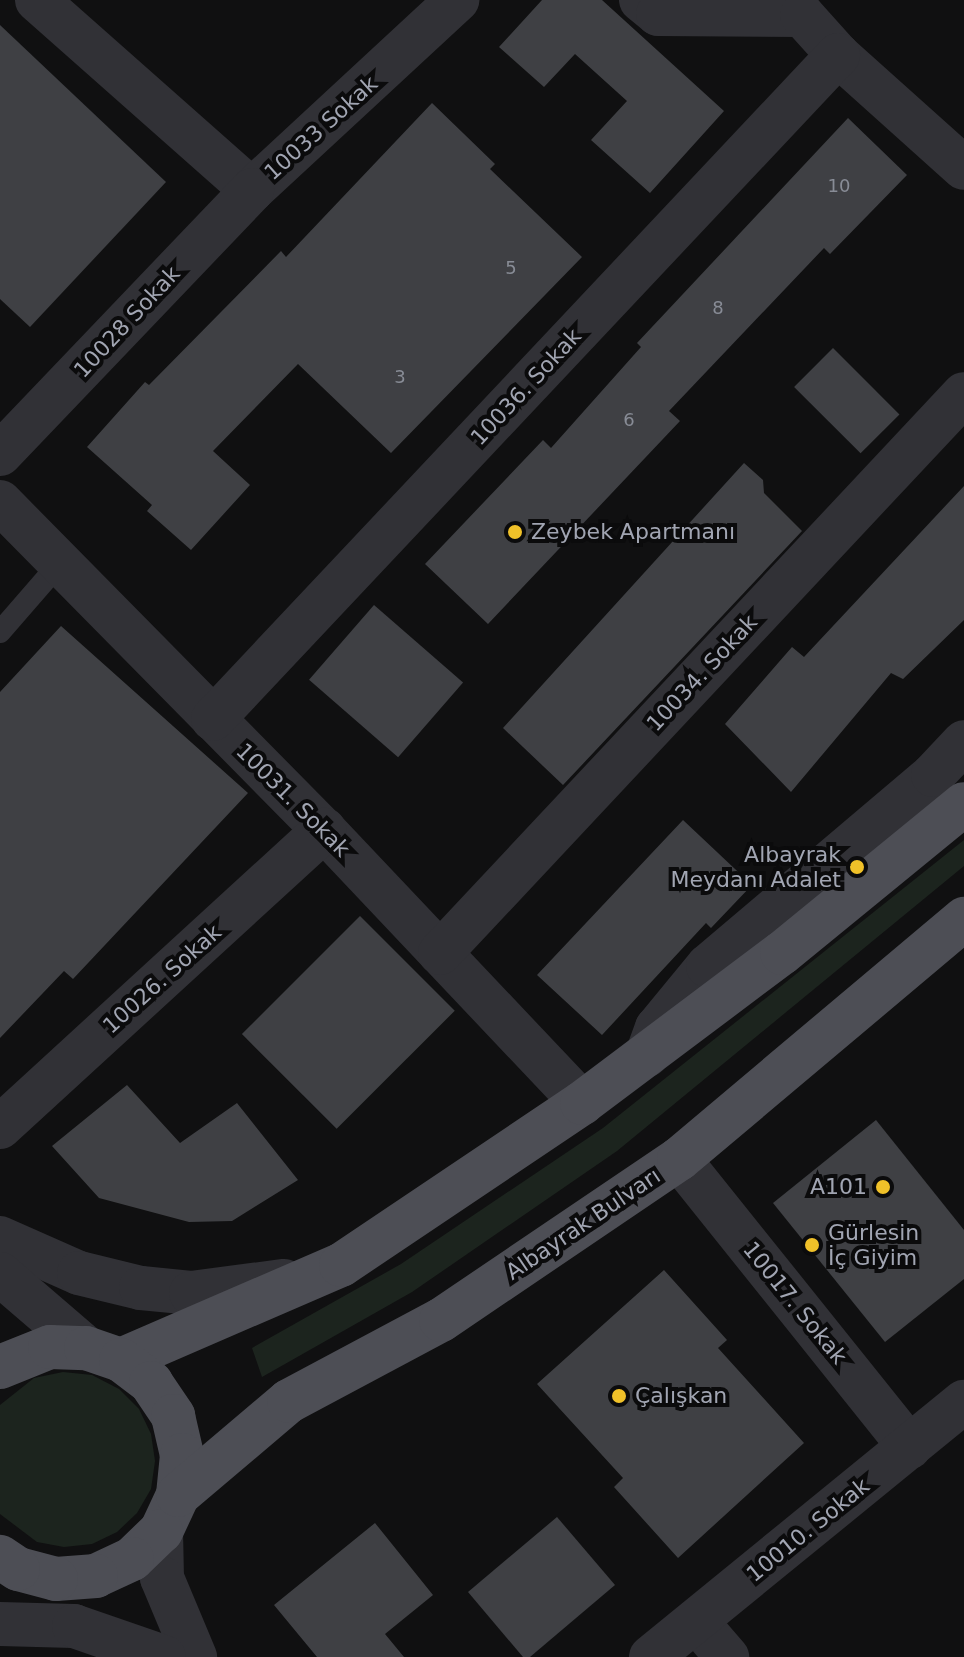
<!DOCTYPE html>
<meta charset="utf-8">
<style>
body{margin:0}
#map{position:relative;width:964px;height:1657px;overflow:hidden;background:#101011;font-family:"DejaVu Sans",sans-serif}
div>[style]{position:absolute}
.green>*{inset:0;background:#1c241e}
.building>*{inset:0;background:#3f4044;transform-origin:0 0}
.service>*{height:22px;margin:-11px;padding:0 11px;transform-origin:11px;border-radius:11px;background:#313136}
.minor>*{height:44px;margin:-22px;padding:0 22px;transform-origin:22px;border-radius:22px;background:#313136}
.tertiary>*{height:44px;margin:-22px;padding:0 22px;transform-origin:22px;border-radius:22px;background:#313136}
.primary>*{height:44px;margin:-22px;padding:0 22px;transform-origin:22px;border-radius:22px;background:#4d4e55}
.dots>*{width:22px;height:22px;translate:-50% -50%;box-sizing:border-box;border:4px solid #0b0b0c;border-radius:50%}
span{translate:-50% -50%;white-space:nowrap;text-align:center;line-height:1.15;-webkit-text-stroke:8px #0b0b0c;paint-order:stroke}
.number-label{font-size:18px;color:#888c96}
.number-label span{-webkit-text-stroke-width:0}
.street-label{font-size:22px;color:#a1a5b2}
.poi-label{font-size:22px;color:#a1a5b2}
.left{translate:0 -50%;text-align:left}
.right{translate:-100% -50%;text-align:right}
</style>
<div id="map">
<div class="green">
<div style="clip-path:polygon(964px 840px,964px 866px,617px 1151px,412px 1292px,262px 1377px,252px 1348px,401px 1264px,603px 1128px)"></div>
<div style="clip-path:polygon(63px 1372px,92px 1375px,119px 1389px,139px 1409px,151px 1434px,155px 1461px,151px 1489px,137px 1513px,117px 1532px,92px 1544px,64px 1547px,37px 1542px,0 1514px,0 1405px,34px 1378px)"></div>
</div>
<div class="building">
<div style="clip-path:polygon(542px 0,602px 0,724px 111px,650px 193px,591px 140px,627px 101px,575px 54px,544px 87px,499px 47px)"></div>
<div style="clip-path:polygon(0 25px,166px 182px,30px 327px,0 299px)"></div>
<div style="clip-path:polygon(432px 103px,495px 164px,490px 169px,582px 257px,391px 453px,298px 364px,213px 451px,250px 485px,191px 550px,147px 511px,152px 505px,87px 447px,145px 382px,149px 385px,281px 251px,286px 257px)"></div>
<div style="clip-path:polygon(848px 118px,907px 175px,830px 254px,824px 248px,669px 411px,680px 421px,488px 624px,425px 564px,543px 440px,551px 448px,641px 347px,637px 343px)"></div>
<div style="left:833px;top:348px;width:94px;height:55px;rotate:45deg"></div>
<div style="clip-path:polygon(744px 463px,763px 480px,764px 493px,802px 531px,563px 785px,503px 728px)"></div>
<div style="clip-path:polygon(964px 486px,964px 620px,903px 679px,891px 673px,791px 792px,725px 724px,792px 647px,804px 657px)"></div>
<div style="left:374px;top:605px;width:118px;height:99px;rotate:41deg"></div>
<div style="clip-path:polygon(61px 626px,248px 793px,73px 979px,64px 971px,0 1038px,0 692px)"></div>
<div style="clip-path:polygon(683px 820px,752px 885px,711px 928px,706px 923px,602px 1035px,537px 975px)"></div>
<div style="left:360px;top:916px;width:134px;height:167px;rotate:45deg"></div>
<div style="clip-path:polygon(127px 1085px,180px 1143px,237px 1103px,298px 1180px,232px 1221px,189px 1222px,99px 1198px,52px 1146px)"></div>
<div style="clip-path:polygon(876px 1120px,964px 1230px,964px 1279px,885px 1342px,773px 1203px)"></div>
<div style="clip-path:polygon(664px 1270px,727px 1340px,718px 1348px,804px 1443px,678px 1558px,614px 1487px,623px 1478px,537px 1384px)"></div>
<div style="clip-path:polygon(557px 1517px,615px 1585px,530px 1657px,523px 1657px,468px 1592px)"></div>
<div style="clip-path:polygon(375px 1523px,433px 1595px,385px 1634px,404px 1657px,317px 1657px,274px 1605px)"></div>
</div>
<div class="service">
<div style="left:0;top:632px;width:91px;rotate:-49deg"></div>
</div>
<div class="minor">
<div style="left:37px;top:0;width:287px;rotate:41.5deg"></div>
<div style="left:252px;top:190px;width:280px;rotate:-42.8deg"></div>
<div style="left:641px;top:0;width:22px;rotate:39deg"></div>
<div style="left:658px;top:14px;width:144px;rotate:0.4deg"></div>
<div style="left:802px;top:15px;width:54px;rotate:48deg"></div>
<div style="left:838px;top:55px;width:169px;rotate:41.9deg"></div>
<div style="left:0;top:454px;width:365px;rotate:-46.3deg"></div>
<div style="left:0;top:502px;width:461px;rotate:45.4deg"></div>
<div style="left:324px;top:830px;width:376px;rotate:46.6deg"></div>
<div style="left:213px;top:719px;width:912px;rotate:-46.73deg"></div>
<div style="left:440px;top:953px;width:766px;rotate:-46.85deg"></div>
<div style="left:647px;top:1055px;width:29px;rotate:-70deg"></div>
<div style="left:657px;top:1028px;width:80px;rotate:-50.6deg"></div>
<div style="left:708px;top:966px;width:295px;rotate:-40.3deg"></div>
<div style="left:933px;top:775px;width:45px;rotate:-46.8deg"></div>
<div style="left:0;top:1127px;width:440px;rotate:-42.5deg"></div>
<div style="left:679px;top:1159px;width:369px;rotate:51.3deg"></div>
<div style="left:161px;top:1531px;width:47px;rotate:88.8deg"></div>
<div style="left:162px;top:1578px;width:86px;rotate:67.3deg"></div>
<div style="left:696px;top:1621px;width:48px;rotate:49.3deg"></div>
<div style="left:0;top:1624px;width:74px;rotate:1.5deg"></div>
<div style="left:74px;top:1626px;width:95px;rotate:19deg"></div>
<div style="left:651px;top:1657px;width:404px;rotate:-39.2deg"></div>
</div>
<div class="tertiary">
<div style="left:0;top:1238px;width:86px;rotate:23.9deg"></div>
<div style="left:79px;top:1273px;width:64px;rotate:13.6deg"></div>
<div style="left:141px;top:1288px;width:50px;rotate:5.7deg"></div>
<div style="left:191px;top:1293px;width:94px;rotate:-7.4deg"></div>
<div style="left:0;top:1274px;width:113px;rotate:40.7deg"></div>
</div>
<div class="primary">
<div style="left:121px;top:1360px;width:240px;rotate:-23.4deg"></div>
<div style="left:341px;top:1265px;width:290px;rotate:-33.9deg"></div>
<div style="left:582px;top:1103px;width:250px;rotate:-36.9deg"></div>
<div style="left:782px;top:953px;width:235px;rotate:-39.3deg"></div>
<div style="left:0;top:1367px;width:54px;rotate:-21.8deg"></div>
<div style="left:50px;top:1347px;width:36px;rotate:2deg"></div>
<div style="left:86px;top:1348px;width:37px;rotate:19deg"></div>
<div style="left:121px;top:1360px;width:38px;rotate:37deg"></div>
<div style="left:151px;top:1383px;width:40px;rotate:56deg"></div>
<div style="left:173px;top:1416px;width:40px;rotate:77deg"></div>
<div style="left:182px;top:1455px;width:40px;rotate:95.7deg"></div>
<div style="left:178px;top:1495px;width:40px;rotate:115deg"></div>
<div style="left:161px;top:1531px;width:40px;rotate:136deg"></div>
<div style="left:132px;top:1559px;width:40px;rotate:155deg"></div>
<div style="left:96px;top:1576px;width:40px;rotate:175.7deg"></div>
<div style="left:56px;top:1579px;width:39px;rotate:-165deg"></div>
<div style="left:18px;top:1569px;width:22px;rotate:-146deg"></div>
<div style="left:178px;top:1495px;width:145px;rotate:-40.3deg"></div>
<div style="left:289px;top:1401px;width:172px;rotate:-28.1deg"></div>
<div style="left:441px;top:1320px;width:287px;rotate:-34.1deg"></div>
<div style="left:679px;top:1159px;width:373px;rotate:-40.1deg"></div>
</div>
<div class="dots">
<div style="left:515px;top:532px;background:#f0c129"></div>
<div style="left:857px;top:867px;background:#f0c129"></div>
<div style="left:883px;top:1187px;background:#f0c129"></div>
<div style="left:812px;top:1245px;background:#f0c129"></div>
<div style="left:619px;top:1396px;background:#f0c129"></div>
</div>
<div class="number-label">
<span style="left:839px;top:186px">10</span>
<span style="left:511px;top:268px">5</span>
<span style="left:718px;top:308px">8</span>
<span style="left:400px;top:377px">3</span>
<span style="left:629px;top:420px">6</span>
</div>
<div class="street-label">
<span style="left:321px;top:128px;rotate:-42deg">10033 Sokak</span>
<span style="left:127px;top:322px;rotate:-47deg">10028 Sokak</span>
<span style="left:526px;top:387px;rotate:-47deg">10036. Sokak</span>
<span style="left:702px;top:673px;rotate:-47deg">10034. Sokak</span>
<span style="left:293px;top:800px;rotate:45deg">10031. Sokak</span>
<span style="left:162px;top:979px;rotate:-42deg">10026. Sokak</span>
<span style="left:583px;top:1224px;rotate:-34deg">Albayrak Bulvarı</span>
<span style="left:795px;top:1303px;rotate:51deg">10017. Sokak</span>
<span style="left:808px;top:1530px;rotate:-39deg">10010. Sokak</span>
</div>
<div class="poi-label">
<span class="left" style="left:531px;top:532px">Zeybek Apartmanı</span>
<span class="right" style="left:841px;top:867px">Albayrak<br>Meydanı Adalet</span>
<span class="right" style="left:867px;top:1187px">A101</span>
<span class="left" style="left:828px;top:1245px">Gürlesin<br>İç Giyim</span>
<span class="left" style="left:635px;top:1396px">Çalışkan</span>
</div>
</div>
